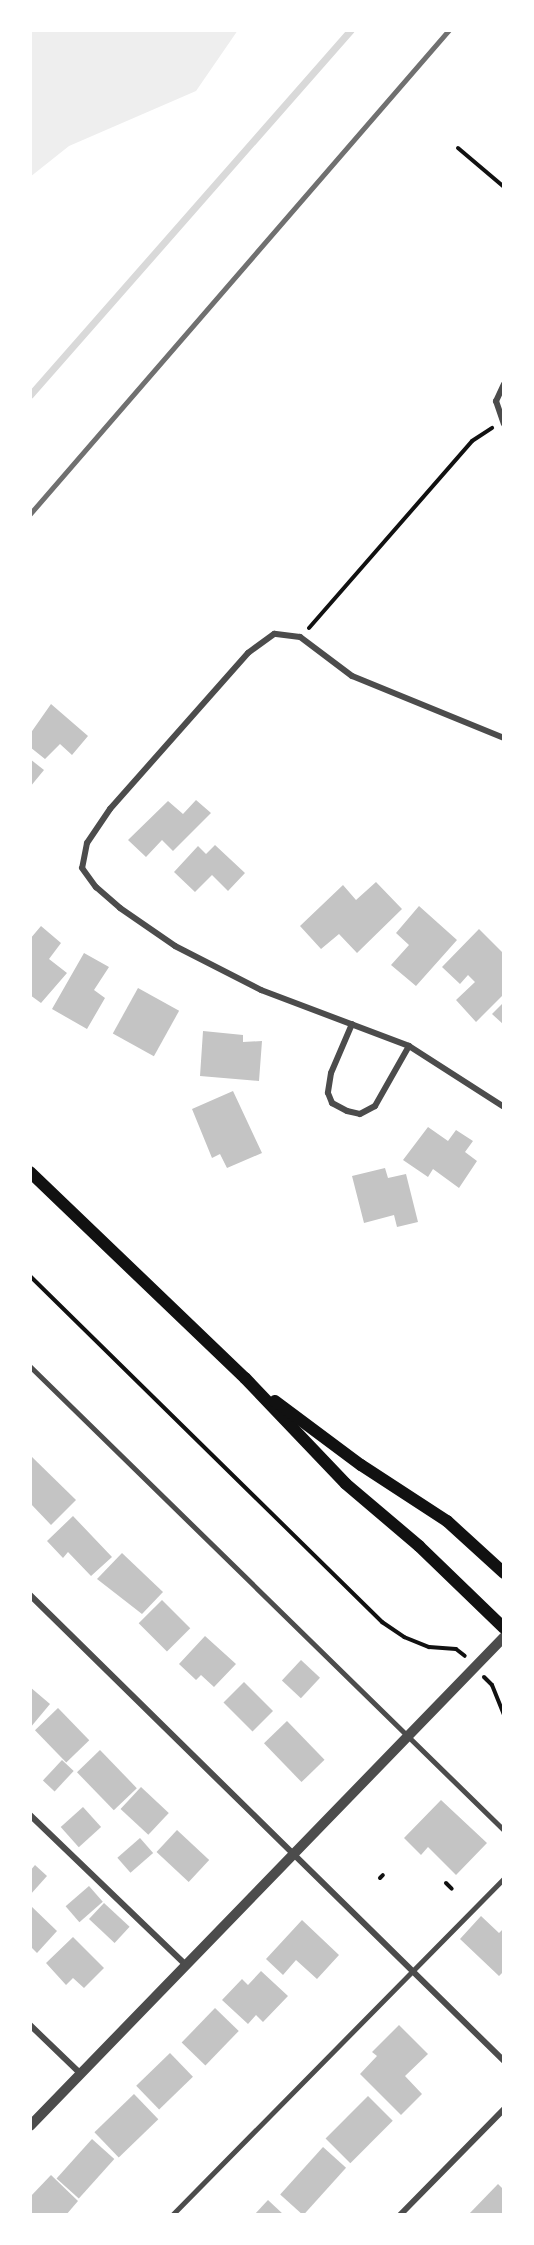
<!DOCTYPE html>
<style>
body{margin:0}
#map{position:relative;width:534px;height:2245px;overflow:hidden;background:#fff;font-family:"PT Sans",sans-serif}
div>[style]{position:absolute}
.green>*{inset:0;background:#eee}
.stream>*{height:7px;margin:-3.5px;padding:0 3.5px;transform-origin:3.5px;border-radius:3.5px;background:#d9d9d9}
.building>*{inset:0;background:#c4c4c4;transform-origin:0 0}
.path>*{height:4px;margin:-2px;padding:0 2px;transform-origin:2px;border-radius:2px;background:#111}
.service>*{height:4.5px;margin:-2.25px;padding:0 2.25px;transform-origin:2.25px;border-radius:2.25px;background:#4c4c4c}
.minor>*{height:6px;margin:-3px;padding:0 3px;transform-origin:3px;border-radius:3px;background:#4c4c4c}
.tertiary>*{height:10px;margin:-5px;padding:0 5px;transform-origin:5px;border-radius:5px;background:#4c4c4c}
.secondary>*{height:12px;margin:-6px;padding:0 6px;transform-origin:6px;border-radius:6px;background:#111}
.rail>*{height:4.5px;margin:-2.25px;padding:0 2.25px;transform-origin:2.25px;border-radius:2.25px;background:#707070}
span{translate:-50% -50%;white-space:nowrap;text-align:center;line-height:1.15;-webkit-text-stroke:5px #fff;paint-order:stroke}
.frame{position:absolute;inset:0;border:32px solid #fff;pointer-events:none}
</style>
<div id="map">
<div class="green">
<div style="clip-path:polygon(30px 30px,238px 30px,196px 91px,69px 146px,30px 177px)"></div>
</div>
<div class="stream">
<div style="left:30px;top:395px;width:486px;rotate:-48.7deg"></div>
</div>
<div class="building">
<div style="clip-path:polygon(51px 704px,88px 736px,72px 755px,60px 744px,45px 759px,30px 747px,30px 734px)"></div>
<div style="clip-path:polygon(30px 759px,44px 770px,30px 787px)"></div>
<div style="clip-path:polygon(196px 800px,211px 813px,173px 851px,162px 840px,146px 857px,128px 840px,168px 801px,183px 814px)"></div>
<div style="clip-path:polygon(215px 845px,245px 873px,228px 891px,212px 875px,195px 892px,174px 872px,198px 846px,206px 854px)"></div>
<div style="clip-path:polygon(376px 882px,402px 909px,357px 953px,339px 934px,321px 949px,300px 926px,343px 885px,356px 900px)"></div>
<div style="clip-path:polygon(419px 906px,457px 940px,416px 986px,391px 965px,409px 945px,396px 933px)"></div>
<div style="clip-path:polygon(41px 926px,61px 943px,49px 959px,67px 973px,41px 1003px,30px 995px,30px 939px)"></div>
<div style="clip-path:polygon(479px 929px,504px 954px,504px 994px,476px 1022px,456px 1000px,475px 982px,468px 975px,460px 984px,442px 967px)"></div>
<div style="clip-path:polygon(84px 953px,109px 967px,94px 990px,105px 998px,87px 1029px,52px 1009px)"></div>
<div style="left:138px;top:988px;width:47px;height:52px;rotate:29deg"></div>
<div style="clip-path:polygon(504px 1002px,504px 1025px,492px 1014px)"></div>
<div style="clip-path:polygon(203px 1031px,243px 1035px,243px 1042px,262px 1041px,259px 1081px,200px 1076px)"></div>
<div style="clip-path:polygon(233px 1091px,262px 1153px,227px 1168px,220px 1154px,212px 1158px,192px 1109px)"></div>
<div style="clip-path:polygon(428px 1127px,448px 1141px,456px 1130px,473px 1141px,465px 1152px,477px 1161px,459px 1188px,433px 1169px,428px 1177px,403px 1160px)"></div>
<div style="clip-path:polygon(385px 1168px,388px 1178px,406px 1174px,418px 1222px,397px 1227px,394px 1215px,364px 1223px,352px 1176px)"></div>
<div style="clip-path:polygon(30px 1455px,76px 1500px,51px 1525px,30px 1503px)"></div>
<div style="clip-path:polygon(73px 1516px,112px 1557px,91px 1576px,68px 1552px,63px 1558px,47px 1541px)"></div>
<div style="clip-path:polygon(122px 1553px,163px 1592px,142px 1614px,97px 1579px)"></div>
<div style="left:162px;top:1600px;width:40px;height:33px;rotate:45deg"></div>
<div style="clip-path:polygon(205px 1636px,236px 1664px,214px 1687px,201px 1675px,196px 1680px,179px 1664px)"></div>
<div style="left:301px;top:1660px;width:26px;height:28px;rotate:43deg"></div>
<div style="left:244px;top:1682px;width:41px;height:29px;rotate:45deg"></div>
<div style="clip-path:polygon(30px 1687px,50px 1704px,30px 1728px)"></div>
<div style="left:58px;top:1708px;width:45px;height:32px;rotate:46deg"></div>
<div style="left:287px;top:1721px;width:54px;height:32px;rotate:46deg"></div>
<div style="left:100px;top:1750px;width:53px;height:32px;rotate:46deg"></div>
<div style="left:62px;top:1760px;width:16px;height:28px;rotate:43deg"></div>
<div style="left:141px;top:1787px;width:38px;height:30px;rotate:43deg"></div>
<div style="clip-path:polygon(441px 1800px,487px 1843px,456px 1875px,428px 1847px,421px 1855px,404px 1838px)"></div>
<div style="left:83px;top:1807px;width:27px;height:30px;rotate:48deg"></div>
<div style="left:177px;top:1830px;width:44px;height:30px;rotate:43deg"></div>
<div style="left:140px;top:1838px;width:20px;height:30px;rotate:49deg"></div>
<div style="clip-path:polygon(35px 1865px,47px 1876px,30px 1895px,30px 1871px)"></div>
<div style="left:89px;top:1886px;width:21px;height:31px;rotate:49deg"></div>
<div style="left:104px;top:1903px;width:35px;height:22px;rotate:43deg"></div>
<div style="clip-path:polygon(30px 1905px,57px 1931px,37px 1953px,30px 1946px)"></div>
<div style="clip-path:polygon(481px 1916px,499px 1933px,504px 1928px,504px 1971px,499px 1976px,460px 1939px)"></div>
<div style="clip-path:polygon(302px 1920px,339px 1955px,317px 1979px,296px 1960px,283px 1975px,266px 1959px)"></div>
<div style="clip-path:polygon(73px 1937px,104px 1968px,84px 1988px,73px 1978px,66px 1985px,46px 1963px)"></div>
<div style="clip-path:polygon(261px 1971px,288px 1996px,263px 2022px,256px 2015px,248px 2024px,222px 2000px,242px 1979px,248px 1985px)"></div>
<div style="left:215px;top:2008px;width:33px;height:48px;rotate:44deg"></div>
<div style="clip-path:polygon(399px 2025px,428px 2054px,405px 2076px,422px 2094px,401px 2115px,360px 2074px,377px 2056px,372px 2052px)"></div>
<div style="left:170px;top:2053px;width:33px;height:47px;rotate:46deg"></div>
<div style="left:134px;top:2094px;width:35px;height:55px;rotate:46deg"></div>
<div style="left:368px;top:2096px;width:35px;height:60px;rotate:45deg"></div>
<div style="left:92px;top:2139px;width:30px;height:53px;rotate:42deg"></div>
<div style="left:323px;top:2147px;width:31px;height:64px;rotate:42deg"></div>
<div style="clip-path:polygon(51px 2175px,78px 2201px,66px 2215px,30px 2215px,30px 2197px)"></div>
<div style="clip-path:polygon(498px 2184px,504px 2190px,504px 2215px,468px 2215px)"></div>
<div style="clip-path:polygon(268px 2200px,284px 2215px,254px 2215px)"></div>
</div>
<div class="path">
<div style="left:458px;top:148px;width:60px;rotate:40.3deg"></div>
<div style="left:309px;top:628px;width:248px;rotate:-48.9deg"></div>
<div style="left:472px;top:441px;width:24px;rotate:-33deg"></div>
<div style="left:30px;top:1276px;width:494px;rotate:44.5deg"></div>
<div style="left:382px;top:1622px;width:27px;rotate:34deg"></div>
<div style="left:404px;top:1637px;width:27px;rotate:22deg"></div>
<div style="left:429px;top:1647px;width:27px;rotate:4deg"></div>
<div style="left:456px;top:1649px;width:11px;rotate:38deg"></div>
<div style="left:484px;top:1677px;width:11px;rotate:45deg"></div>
<div style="left:492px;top:1685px;width:32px;rotate:68deg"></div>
<div style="left:380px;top:1878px;width:4px;rotate:-45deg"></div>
<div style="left:446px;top:1883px;width:8px;rotate:45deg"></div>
</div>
<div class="service">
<div style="left:30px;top:1366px;width:663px;rotate:44.39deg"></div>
<div style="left:172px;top:2215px;width:473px;rotate:-45.4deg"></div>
</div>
<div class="minor">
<div style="left:504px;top:384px;width:19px;rotate:115deg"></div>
<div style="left:496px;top:401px;width:24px;rotate:71deg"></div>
<div style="left:504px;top:738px;width:164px;rotate:-157.8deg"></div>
<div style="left:352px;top:676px;width:65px;rotate:-143.1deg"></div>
<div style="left:300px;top:637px;width:26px;rotate:-173deg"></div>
<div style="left:274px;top:634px;width:32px;rotate:144deg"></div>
<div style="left:248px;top:653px;width:208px;rotate:131.5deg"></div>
<div style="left:110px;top:809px;width:41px;rotate:124.1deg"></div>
<div style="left:87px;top:843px;width:25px;rotate:101deg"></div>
<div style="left:82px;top:868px;width:24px;rotate:54deg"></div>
<div style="left:96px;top:887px;width:32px;rotate:41deg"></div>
<div style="left:120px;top:908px;width:67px;rotate:34.6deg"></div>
<div style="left:175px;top:946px;width:97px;rotate:27.1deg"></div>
<div style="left:261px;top:990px;width:158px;rotate:20.7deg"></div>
<div style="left:409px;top:1046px;width:113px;rotate:32.7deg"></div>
<div style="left:352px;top:1024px;width:53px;rotate:113.2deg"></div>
<div style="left:331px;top:1073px;width:20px;rotate:99deg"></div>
<div style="left:328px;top:1093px;width:11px;rotate:68deg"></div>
<div style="left:332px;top:1103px;width:17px;rotate:28deg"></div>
<div style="left:347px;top:1111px;width:13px;rotate:13deg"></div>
<div style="left:360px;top:1114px;width:17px;rotate:-28deg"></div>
<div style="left:375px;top:1106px;width:69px;rotate:-60.5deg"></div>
<div style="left:30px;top:1595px;width:665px;rotate:44.51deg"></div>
<div style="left:30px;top:1815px;width:216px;rotate:43.9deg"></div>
<div style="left:30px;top:2025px;width:71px;rotate:43.9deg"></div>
<div style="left:400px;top:2215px;width:148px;rotate:-45.5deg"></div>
</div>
<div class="tertiary">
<div style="left:30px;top:2126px;width:681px;rotate:-45.89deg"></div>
</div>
<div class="secondary">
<div style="left:30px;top:1172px;width:298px;rotate:43.8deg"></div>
<div style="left:245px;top:1378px;width:146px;rotate:46.4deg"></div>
<div style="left:346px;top:1484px;width:96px;rotate:40.3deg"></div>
<div style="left:419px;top:1546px;width:118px;rotate:44deg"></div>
<div style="left:275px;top:1401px;width:107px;rotate:36.7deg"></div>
<div style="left:361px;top:1465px;width:103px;rotate:33.1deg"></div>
<div style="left:447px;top:1521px;width:77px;rotate:42.4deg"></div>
</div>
<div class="rail">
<div style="left:30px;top:514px;width:640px;rotate:-49.12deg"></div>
</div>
<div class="frame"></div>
</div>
